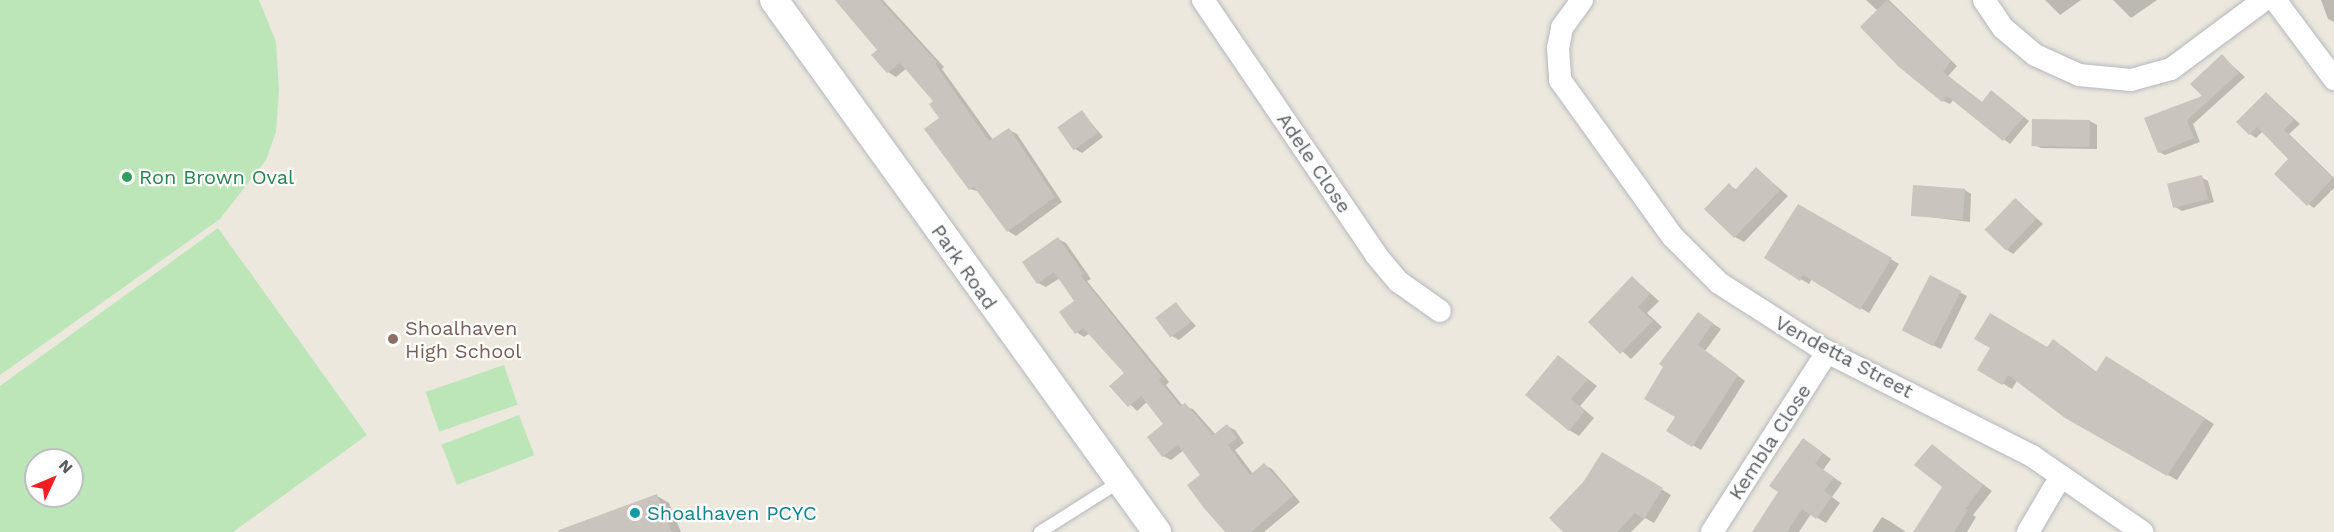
<!DOCTYPE html>
<style>
body{margin:0}
#map{position:relative;width:2334px;height:532px;overflow:hidden;background:#ece8de;font-family:"Work Sans",sans-serif}
div>[style]{position:absolute}
.green>*{inset:0;background:#bde6b8;transform-origin:0 0}
.shadow>*{inset:0;background:#0003}
.building>*{inset:0;background:#c9c5be;transform-origin:0 0}
.roads{filter:drop-shadow(0 0 2px #b5b8bd) drop-shadow(0 0 2px #b5b8bd)}
.service>*{height:12px;margin:-6px;padding:0 6px;transform-origin:6px;border-radius:6px;background:#fff}
.minor>*{height:22px;margin:-11px;padding:0 11px;transform-origin:11px;border-radius:11px;background:#fff}
.tertiary>*{height:28px;margin:-14px;padding:0 14px;transform-origin:14px;border-radius:14px;background:#fff}
.dots>*{width:16px;height:16px;translate:-50% -50%;box-sizing:border-box;border:3px solid #fff;border-radius:50%}
span{translate:-50% -50%;white-space:nowrap;text-align:center;line-height:1.15;-webkit-text-stroke:4.5px #fff;paint-order:stroke}
.street-label{font-size:20px;color:#585d61}
.leisure-label{font-size:20px;color:#27864d}
.left{translate:0 -50%;text-align:left}
.education-label{font-size:20px;color:#785e54}
.culture-label{font-size:20px;color:#0d838f}
.north{position:absolute;left:24px;top:448px;width:60px;height:60px;box-sizing:border-box;background:#fff;border:2px solid #bcbec0;border-radius:50%;rotate:46deg;font-size:16px;font-weight:700;line-height:24px;text-align:center;color:#585d61}
.north::after{content:'';display:block;margin:auto;width:21px;height:27px;background:#f41d21;clip-path:polygon(50% 0,100% 100%,50% 72%,0 100%)}
</style>
<div id="map">
<div class="green">
<div style="clip-path:polygon(0 0,259px 0,276px 42px,279px 90px,276px 132px,266px 160px,220px 219px,0 375px)"></div>
<div style="clip-path:polygon(evenodd,218px 228px,367px 435px,233px 532px,0 532px,0 386px,218px 228px,36px 460px,72px 460px,72px 496px,36px 496px,36px 460px)"></div>
<div style="left:504px;top:365px;width:42px;height:83px;rotate:71deg"></div>
<div style="left:519px;top:415px;width:43px;height:83px;rotate:69deg"></div>
</div>
<div class="shadow">
<div style="clip-path:polygon(839px 0,883px 0,944px 67px,942px 69px,993px 140px,1009px 130px,1017px 134px,1062px 202px,1016px 236px,1008px 231px,980px 192px,970px 189px,935px 102px,907px 68px,896px 77px,888px 72px,879px 50px)"></div>
<div style="clip-path:polygon(1866px 0,1889px 0,1957px 66px,1948px 76px,1983px 103px,1998px 96px,2029px 121px,2010px 144px,1954px 99px,1950px 104px,1943px 101px,1900px 66px,1878px 11px)"></div>
<div style="clip-path:polygon(2045px 0,2081px 0,2060px 15px)"></div>
<div style="clip-path:polygon(2113px 0,2157px 0,2131px 18px)"></div>
<div style="clip-path:polygon(2321px 0,2334px 0,2334px 22px,2328px 19px)"></div>
<div style="clip-path:polygon(2222px 56px,2245px 77px,2193px 124px,2200px 142px,2165px 155px,2159px 152px,2205px 97px)"></div>
<div style="clip-path:polygon(2266px 93px,2300px 124px,2289px 134px,2334px 178px,2334px 188px,2314px 208px,2308px 204px,2290px 159px,2263px 131px,2256px 138px,2250px 134px)"></div>
<div style="clip-path:polygon(1082px 112px,1103px 137px,1082px 153px,1075px 149px)"></div>
<div style="clip-path:polygon(2090px 121px,2097px 125px,2097px 149px,2041px 148px,2034px 145px)"></div>
<div style="clip-path:polygon(1757px 169px,1788px 196px,1744px 242px,1735px 237px,1729px 185px,1737px 190px)"></div>
<div style="clip-path:polygon(2201px 177px,2208px 181px,2214px 202px,2182px 211px,2175px 207px)"></div>
<div style="clip-path:polygon(1965px 190px,1971px 194px,1970px 222px,1913px 215px)"></div>
<div style="clip-path:polygon(2016px 199px,2043px 224px,2013px 254px,2007px 250px)"></div>
<div style="clip-path:polygon(1058px 239px,1066px 243px,1091px 279px,1087px 281px,1169px 382px,1166px 385px,1183px 406px,1193px 409px,1216px 435px,1227px 426px,1235px 430px,1244px 443px,1235px 450px,1253px 474px,1264px 465px,1272px 469px,1300px 502px,1264px 532px,1228px 532px,1202px 475px,1184px 450px,1171px 460px,1163px 456px,1165px 424px,1147px 402px,1137px 411px,1111px 386px,1126px 373px,1090px 333px,1084px 337px,1076px 332px,1076px 301px,1060px 278px,1046px 287px,1038px 283px)"></div>
<div style="clip-path:polygon(1864px 243px,1899px 264px,1869px 313px,1812px 279px,1809px 284px,1766px 258px)"></div>
<div style="clip-path:polygon(1930px 277px,1967px 296px,1941px 349px,1910px 334px)"></div>
<div style="clip-path:polygon(1633px 278px,1659px 301px,1647px 313px,1662px 327px,1631px 359px,1590px 322px)"></div>
<div style="clip-path:polygon(1176px 304px,1196px 326px,1179px 340px,1172px 336px)"></div>
<div style="clip-path:polygon(1706px 319px,1721px 329px,1705px 351px,1745px 381px,1701px 450px,1668px 431px,1677px 416px,1646px 398px)"></div>
<div style="clip-path:polygon(2062px 346px,2098px 373px,2116px 363px,2214px 424px,2177px 480px,2086px 429px,2018px 379px,2012px 389px,1979px 369px)"></div>
<div style="clip-path:polygon(1559px 357px,1597px 386px,1580px 406px,1594px 418px,1579px 436px,1569px 430px)"></div>
<div style="clip-path:polygon(1812px 445px,1831px 459px,1823px 470px,1842px 483px,1832px 497px,1840px 503px,1826px 523px,1811px 514px,1799px 532px,1755px 532px)"></div>
<div style="clip-path:polygon(1932px 446px,1992px 491px,1973px 515px,1976px 517px,1967px 532px,1915px 532px,1944px 487px)"></div>
<div style="clip-path:polygon(1603px 454px,1671px 495px,1654px 523px,1645px 518px,1631px 532px,1564px 532px)"></div>
<div style="clip-path:polygon(657px 496px,669px 503px,681px 532px,557px 532px)"></div>
<div style="clip-path:polygon(1882px 517px,1891px 522px,1906px 532px,1872px 532px)"></div>
</div>
<div class="building">
<div style="clip-path:polygon(835px 0,880px 0,937px 62px,935px 64px,989px 141px,1009px 128px,1055px 197px,1007px 232px,974px 187px,969px 190px,924px 129px,939px 118px,929px 104px,933px 101px,900px 63px,887px 73px,871px 55px,877px 50px)"></div>
<div style="clip-path:polygon(1887px 0,1951px 61px,1943px 72px,1982px 102px,1991px 90px,2024px 117px,2003px 141px,1947px 96px,1942px 102px,1899px 67px,1860px 27px)"></div>
<div style="clip-path:polygon(2222px 54px,2239px 73px,2187px 120px,2194px 138px,2158px 153px,2144px 118px,2202px 96px,2190px 84px)"></div>
<div style="clip-path:polygon(2266px 92px,2294px 120px,2284px 130px,2333px 178px,2307px 206px,2274px 174px,2288px 159px,2257px 127px,2249px 135px,2236px 122px)"></div>
<div style="left:1082px;top:110px;width:28px;height:30px;rotate:55deg"></div>
<div style="left:2032px;top:119px;width:58px;height:27px;rotate:1deg"></div>
<div style="clip-path:polygon(1756px 167px,1780px 190px,1734px 238px,1704px 209px,1729px 183px,1735px 190px)"></div>
<div style="left:2202px;top:175px;width:25px;height:36px;rotate:76deg"></div>
<div style="left:1913px;top:185px;width:52px;height:31px;rotate:4deg"></div>
<div style="left:2015px;top:198px;width:30px;height:44px;rotate:44deg"></div>
<div style="clip-path:polygon(1798px 204px,1892px 258px,1860px 310px,1803px 275px,1800px 281px,1764px 258px)"></div>
<div style="clip-path:polygon(1058px 237px,1084px 274px,1081px 276px,1162px 377px,1159px 380px,1180px 406px,1185px 403px,1213px 435px,1227px 424px,1237px 438px,1228px 445px,1250px 475px,1264px 463px,1293px 496px,1251px 532px,1225px 532px,1203px 507px,1187px 485px,1200px 475px,1178px 445px,1162px 457px,1147px 437px,1163px 424px,1141px 396px,1128px 407px,1109px 386px,1124px 373px,1083px 328px,1075px 334px,1059px 312px,1074px 301px,1054px 272px,1037px 284px,1022px 262px)"></div>
<div style="left:1930px;top:275px;width:35px;height:62px;rotate:27deg"></div>
<div style="clip-path:polygon(1632px 276px,1650px 294px,1638px 307px,1653px 321px,1620px 354px,1588px 322px)"></div>
<div style="left:1176px;top:302px;width:25px;height:26px;rotate:53deg"></div>
<div style="clip-path:polygon(1698px 312px,1713px 323px,1698px 345px,1738px 375px,1692px 447px,1666px 431px,1675px 417px,1644px 399px,1663px 367px,1659px 364px)"></div>
<div style="clip-path:polygon(1990px 313px,2047px 347px,2053px 339px,2096px 372px,2106px 356px,2205px 418px,2167px 476px,2065px 418px,2008px 375px,2002px 385px,1977px 370px,1990px 348px,1974px 339px)"></div>
<div style="clip-path:polygon(1558px 355px,1588px 379px,1571px 399px,1585px 411px,1569px 431px,1525px 395px)"></div>
<div style="clip-path:polygon(1803px 438px,1823px 453px,1815px 464px,1834px 477px,1824px 491px,1832px 496px,1816px 519px,1802px 509px,1787px 532px,1752px 532px,1778px 492px,1769px 486px)"></div>
<div style="clip-path:polygon(1932px 444px,1983px 485px,1965px 509px,1968px 510px,1954px 532px,1913px 532px,1942px 487px,1914px 465px)"></div>
<div style="clip-path:polygon(1602px 452px,1663px 488px,1644px 519px,1635px 513px,1617px 532px,1563px 532px,1549px 518px,1584px 481px)"></div>
<div style="clip-path:polygon(657px 494px,672px 532px,559px 532px,559px 530px)"></div>
</div>
<div class="roads">
<div class="service">
<div style="left:1040px;top:532px;width:93px;rotate:-32.3deg"></div>
</div>
<div class="minor">
<div style="left:1203px;top:0;width:308px;rotate:55.8deg"></div>
<div style="left:1376px;top:255px;width:35px;rotate:50deg"></div>
<div style="left:1399px;top:282px;width:50px;rotate:35.3deg"></div>
<div style="left:1582px;top:0;width:34px;rotate:126deg"></div>
<div style="left:1562px;top:28px;width:20px;rotate:101deg"></div>
<div style="left:1558px;top:48px;width:32px;rotate:86deg"></div>
<div style="left:1560px;top:80px;width:193px;rotate:54.3deg"></div>
<div style="left:1673px;top:237px;width:65px;rotate:45deg"></div>
<div style="left:1719px;top:283px;width:128px;rotate:32.6deg"></div>
<div style="left:1827px;top:352px;width:230px;rotate:26.9deg"></div>
<div style="left:2032px;top:456px;width:134px;rotate:34.6deg"></div>
<div style="left:1984px;top:0;width:34px;rotate:56deg"></div>
<div style="left:2003px;top:28px;width:42px;rotate:40.2deg"></div>
<div style="left:2035px;top:55px;width:48px;rotate:24.4deg"></div>
<div style="left:2079px;top:75px;width:52px;rotate:5.5deg"></div>
<div style="left:2131px;top:80px;width:41px;rotate:-15.4deg"></div>
<div style="left:2171px;top:69px;width:116px;rotate:-36.6deg"></div>
<div style="left:2275px;top:0;width:99px;rotate:53.2deg"></div>
<div style="left:1712px;top:532px;width:214px;rotate:-57.4deg"></div>
<div style="left:2028px;top:532px;width:65px;rotate:-59.5deg"></div>
</div>
<div class="tertiary">
<div style="left:774px;top:0;width:656px;rotate:54.25deg"></div>
</div>
</div>
<div class="dots">
<div style="left:127px;top:177px;background:#2e9e5b"></div>
<div style="left:393px;top:339px;background:#8d6e63"></div>
<div style="left:635px;top:513px;background:#0f9aa8"></div>
</div>
<div class="street-label">
<span style="left:1314px;top:163px;rotate:56deg">Adele Close</span>
<span style="left:964px;top:267px;rotate:55deg">Park Road</span>
<span style="left:1844px;top:357px;rotate:28deg">Vendetta Street</span>
<span style="left:1770px;top:442px;rotate:-57deg">Kembla Close</span>
</div>
<div class="leisure-label">
<span class="left" style="left:139px;top:177px">Ron Brown Oval</span>
</div>
<div class="education-label">
<span class="left" style="left:405px;top:340px">Shoalhaven<br>High School</span>
</div>
<div class="culture-label">
<span class="left" style="left:647px;top:513px">Shoalhaven PCYC</span>
</div>
<div class="north">N</div>
</div>
